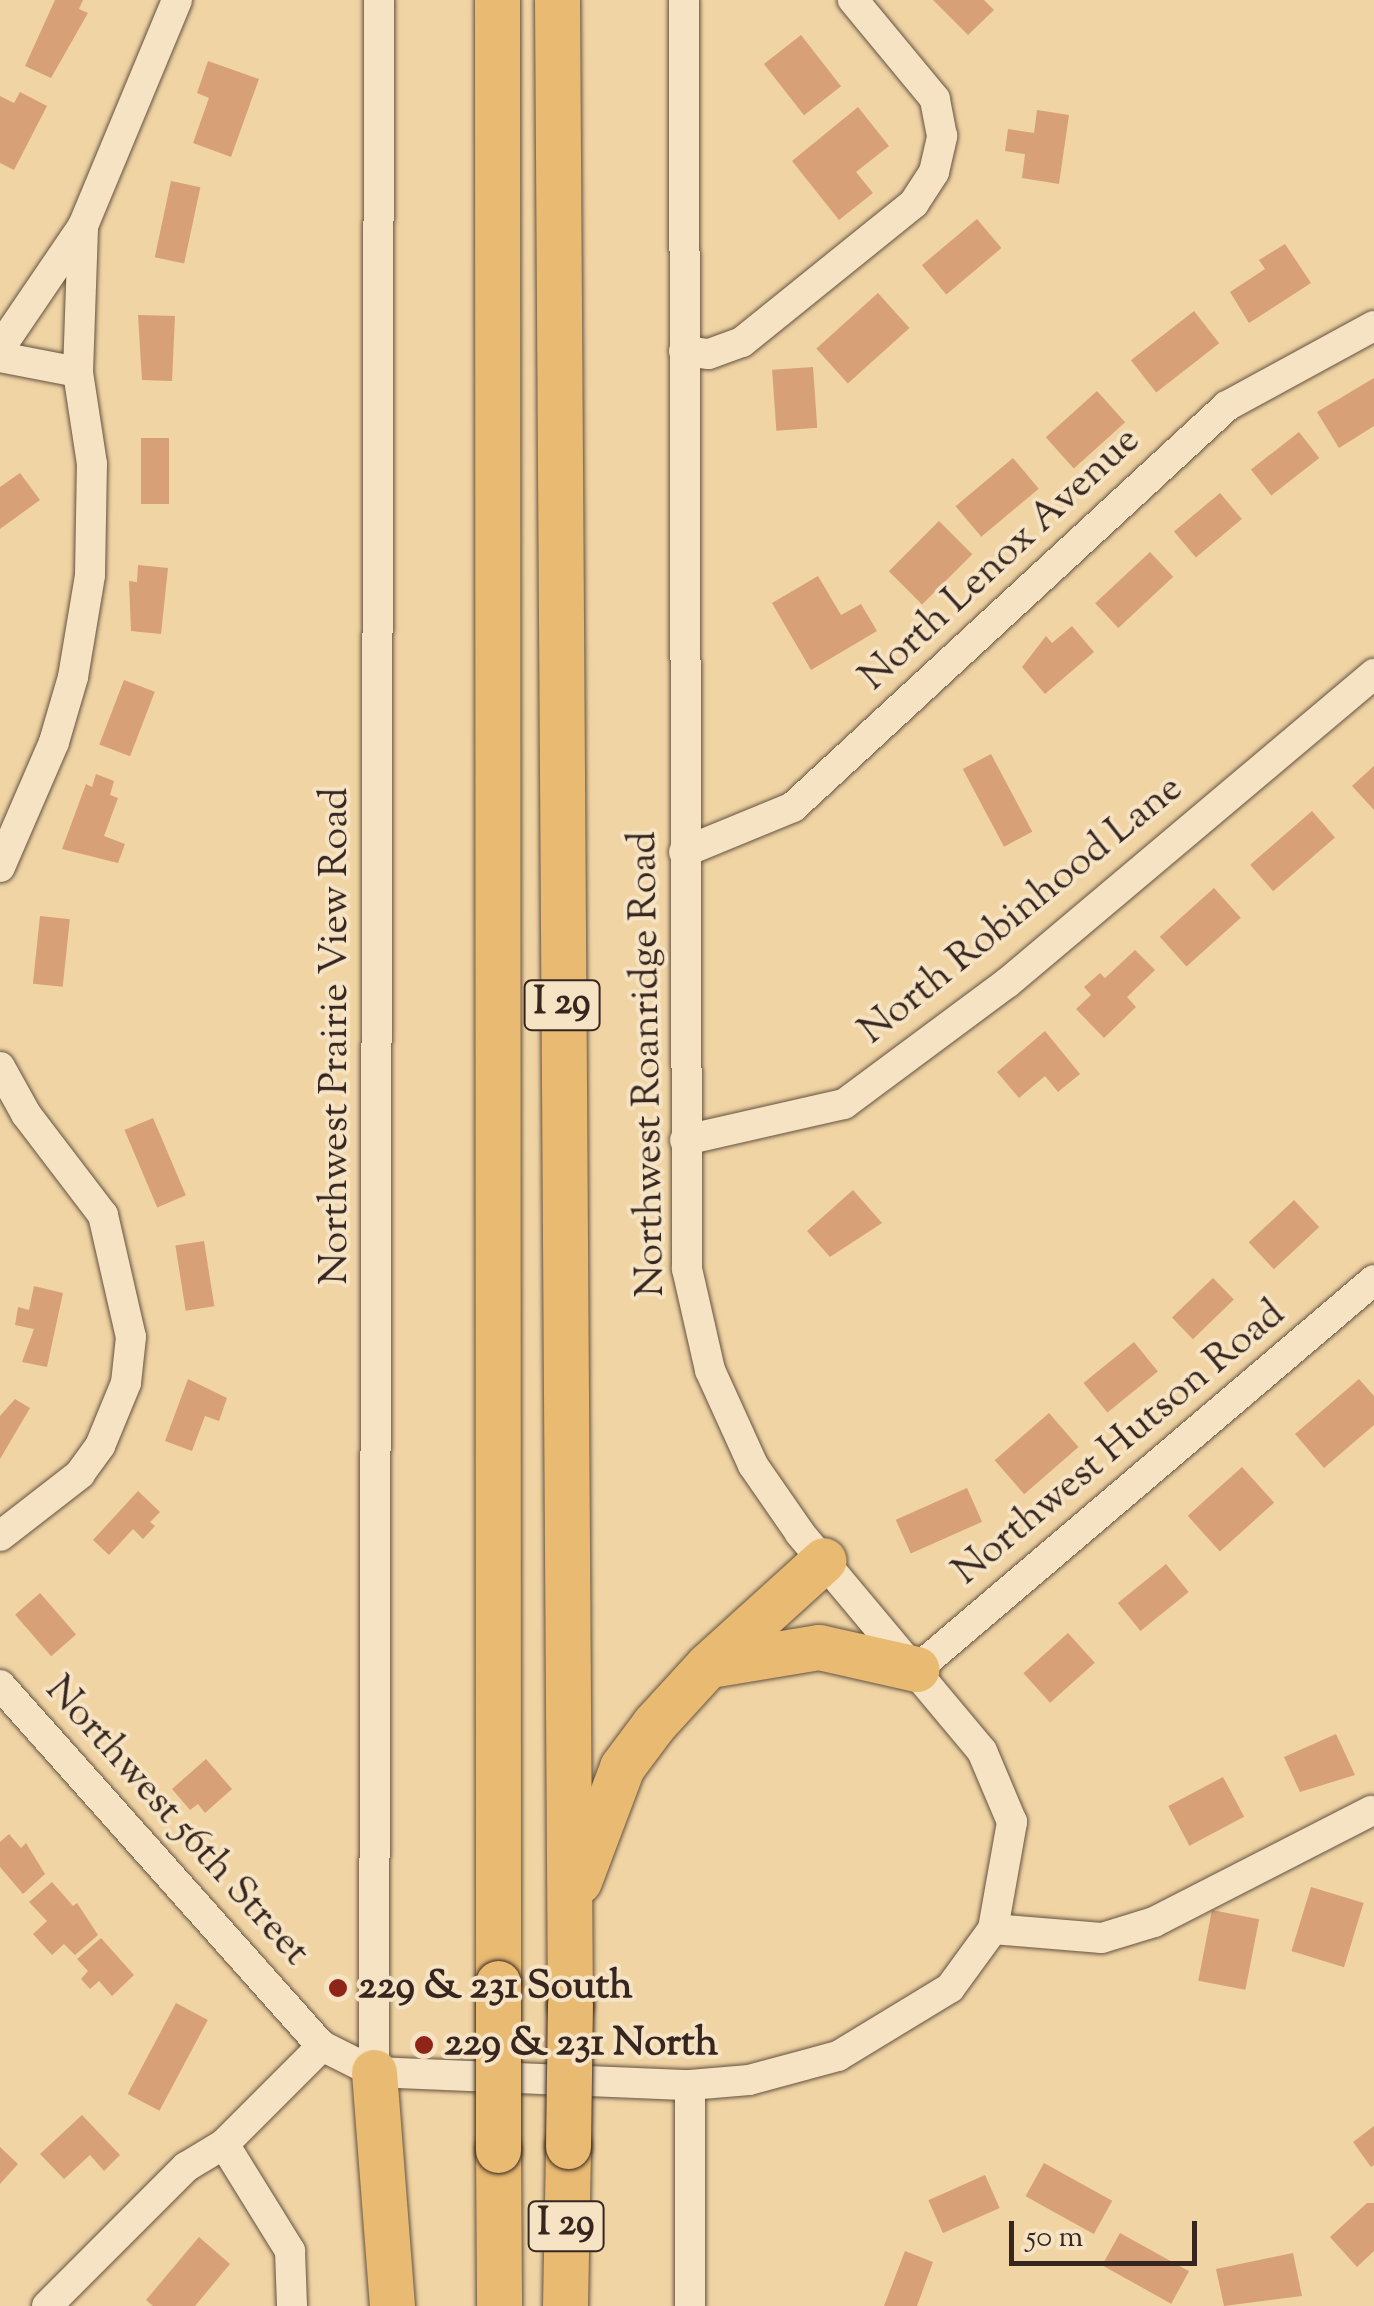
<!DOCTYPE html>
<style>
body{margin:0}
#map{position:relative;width:1374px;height:2306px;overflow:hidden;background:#f0d4a4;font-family:"Sorts Mill Goudy",serif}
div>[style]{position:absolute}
.building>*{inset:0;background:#d8a077;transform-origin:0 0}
.roads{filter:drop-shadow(0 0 2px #655241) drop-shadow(0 0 2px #655241)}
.minor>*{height:30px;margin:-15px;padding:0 15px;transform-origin:15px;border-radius:15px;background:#f5e3c4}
.highway>*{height:45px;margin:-22.5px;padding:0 22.5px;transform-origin:22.5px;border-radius:22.5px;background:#e8ba72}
.bridges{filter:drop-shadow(0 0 2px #372620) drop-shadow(0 0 2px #372620)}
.highway-bridge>*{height:45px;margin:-22.5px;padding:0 22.5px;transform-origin:22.5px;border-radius:22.5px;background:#e8ba72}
.dots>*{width:28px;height:28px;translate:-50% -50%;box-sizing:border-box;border:5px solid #f5e3c4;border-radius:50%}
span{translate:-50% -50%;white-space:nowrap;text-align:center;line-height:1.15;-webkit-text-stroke:8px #f5e3c4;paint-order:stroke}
.shield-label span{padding:2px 8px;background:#f5e3c4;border:2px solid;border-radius:8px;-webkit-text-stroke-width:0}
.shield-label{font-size:38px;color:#372620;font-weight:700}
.street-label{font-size:40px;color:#372620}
.poi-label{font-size:40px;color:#372620;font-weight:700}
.left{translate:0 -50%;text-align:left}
.scale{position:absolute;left:1009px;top:2221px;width:188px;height:45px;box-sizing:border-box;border:5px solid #372620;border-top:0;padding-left:12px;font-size:30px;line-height:35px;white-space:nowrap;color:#372620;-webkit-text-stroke:8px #f5e3c4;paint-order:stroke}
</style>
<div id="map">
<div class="building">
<div style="clip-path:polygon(55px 0,83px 0,79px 9px,88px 13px,51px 78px,25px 66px)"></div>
<div style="clip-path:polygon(933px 0,984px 0,994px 10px,968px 35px)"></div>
<div style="left:801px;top:35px;width:65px;height:47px;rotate:52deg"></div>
<div style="clip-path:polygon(208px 61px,259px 79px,231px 157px,193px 143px,209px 98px,197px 93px)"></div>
<div style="clip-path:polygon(20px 92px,47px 106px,14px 170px,0 163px,0 96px,14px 103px)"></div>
<div style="clip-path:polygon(858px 107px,889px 146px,856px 172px,873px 193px,839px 220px,792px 161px)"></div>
<div style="clip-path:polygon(1037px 110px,1069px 115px,1059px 184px,1022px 178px,1025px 154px,1005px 151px,1008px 129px,1034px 133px)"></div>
<div style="left:171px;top:181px;width:30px;height:78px;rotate:12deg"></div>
<div style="left:977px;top:219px;width:38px;height:72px;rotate:50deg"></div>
<div style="clip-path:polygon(1285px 244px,1311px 283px,1249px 323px,1230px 292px,1265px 269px,1259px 260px)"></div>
<div style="left:878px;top:293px;width:47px;height:83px;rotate:48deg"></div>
<div style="left:1194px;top:311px;width:41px;height:80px;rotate:52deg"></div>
<div style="clip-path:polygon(138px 315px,175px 316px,172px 381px,142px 380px)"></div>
<div style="left:813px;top:367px;width:61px;height:41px;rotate:86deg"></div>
<div style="clip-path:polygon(1374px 378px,1374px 426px,1339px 448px,1317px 412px)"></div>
<div style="left:1097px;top:391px;width:42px;height:69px;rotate:48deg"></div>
<div style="left:1299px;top:432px;width:33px;height:61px;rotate:52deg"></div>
<div style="left:141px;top:438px;width:28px;height:66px"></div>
<div style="left:1013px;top:458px;width:40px;height:75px;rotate:50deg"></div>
<div style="clip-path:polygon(20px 473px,40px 500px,0 529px,0 487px)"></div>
<div style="left:1220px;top:493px;width:34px;height:60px;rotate:50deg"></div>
<div style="left:939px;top:521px;width:47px;height:71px;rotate:45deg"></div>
<div style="left:1150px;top:552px;width:34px;height:75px;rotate:47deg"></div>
<div style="clip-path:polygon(138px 565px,168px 568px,161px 634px,131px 631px,129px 581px,137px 582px)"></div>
<div style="clip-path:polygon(818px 576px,841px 615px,861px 604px,877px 631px,811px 670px,772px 603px)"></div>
<div style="clip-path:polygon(1072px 626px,1094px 652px,1045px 694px,1022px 667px,1046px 636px,1052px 643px)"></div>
<div style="left:124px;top:680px;width:33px;height:69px;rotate:21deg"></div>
<div style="left:991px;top:754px;width:88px;height:32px;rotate:62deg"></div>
<div style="clip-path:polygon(1374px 766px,1374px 810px,1352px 786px)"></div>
<div style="clip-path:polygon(96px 774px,114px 781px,110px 795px,118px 798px,104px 836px,125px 844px,118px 863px,62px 849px,86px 784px,92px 787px)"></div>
<div style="left:1312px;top:811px;width:35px;height:82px;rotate:49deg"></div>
<div style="left:1214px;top:888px;width:40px;height:73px;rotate:48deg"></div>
<div style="left:40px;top:916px;width:30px;height:68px;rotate:6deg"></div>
<div style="clip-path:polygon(1135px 950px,1155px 970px,1127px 997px,1136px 1007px,1104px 1038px,1076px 1009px,1091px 995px,1084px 987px,1100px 973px,1105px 978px)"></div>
<div style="clip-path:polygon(1045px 1031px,1080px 1074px,1058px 1092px,1045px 1076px,1019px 1098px,997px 1072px)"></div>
<div style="left:153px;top:1118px;width:84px;height:31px;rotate:67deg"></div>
<div style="clip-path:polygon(853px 1190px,882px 1223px,830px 1257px,807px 1231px)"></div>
<div style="left:1294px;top:1200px;width:37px;height:62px;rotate:47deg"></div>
<div style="left:204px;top:1241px;width:66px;height:29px;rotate:81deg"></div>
<div style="left:1213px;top:1278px;width:30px;height:57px;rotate:46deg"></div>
<div style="clip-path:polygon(34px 1286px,63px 1293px,47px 1367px,22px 1362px,34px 1329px,15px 1325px,18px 1307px,29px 1310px)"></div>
<div style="left:1134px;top:1342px;width:38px;height:65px;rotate:51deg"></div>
<div style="clip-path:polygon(188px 1379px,227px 1398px,219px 1421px,205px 1416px,192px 1451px,165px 1441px)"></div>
<div style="clip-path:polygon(1359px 1379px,1374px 1396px,1374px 1425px,1324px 1468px,1295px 1434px)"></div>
<div style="clip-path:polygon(15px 1399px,30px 1408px,0 1459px,0 1416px)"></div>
<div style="left:1049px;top:1413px;width:45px;height:72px;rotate:49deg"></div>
<div style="left:1242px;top:1467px;width:48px;height:73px;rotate:48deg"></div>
<div style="left:967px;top:1488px;width:37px;height:78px;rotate:66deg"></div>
<div style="clip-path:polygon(138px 1491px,160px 1512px,150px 1522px,155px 1526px,143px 1539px,133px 1529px,109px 1555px,93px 1540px)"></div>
<div style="left:1166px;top:1564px;width:36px;height:62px;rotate:51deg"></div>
<div style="left:40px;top:1593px;width:55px;height:33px;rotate:49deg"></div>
<div style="left:1068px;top:1633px;width:40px;height:60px;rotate:48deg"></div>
<div style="clip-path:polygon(1336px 1734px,1355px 1775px,1300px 1792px,1284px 1757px)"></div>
<div style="clip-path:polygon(206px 1759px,232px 1789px,205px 1813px,198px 1804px,190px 1810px,172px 1789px)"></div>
<div style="left:1223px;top:1777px;width:45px;height:62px;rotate:62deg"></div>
<div style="clip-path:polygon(9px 1834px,21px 1848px,26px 1843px,45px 1874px,23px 1894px,0 1867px,0 1842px)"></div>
<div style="clip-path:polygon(52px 1882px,73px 1906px,77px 1903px,98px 1935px,75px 1955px,64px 1944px,52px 1955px,33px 1934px,47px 1921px,29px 1902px)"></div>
<div style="left:1311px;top:1887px;width:55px;height:67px;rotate:17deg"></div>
<div style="left:1212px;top:1910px;width:48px;height:72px;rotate:11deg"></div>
<div style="clip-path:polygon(101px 1938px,134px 1975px,112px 1996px,99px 1981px,90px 1989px,81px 1979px,88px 1971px,77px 1959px)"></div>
<div style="left:176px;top:2003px;width:36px;height:103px;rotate:28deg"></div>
<div style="clip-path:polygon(82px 2115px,120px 2155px,104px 2171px,90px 2155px,64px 2179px,40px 2154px)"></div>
<div style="clip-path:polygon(1374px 2126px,1374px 2165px,1371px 2167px,1353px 2142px)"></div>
<div style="clip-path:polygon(0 2147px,18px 2164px,0 2184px)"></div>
<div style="left:1044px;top:2163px;width:78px;height:38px;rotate:29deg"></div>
<div style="left:985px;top:2175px;width:36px;height:62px;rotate:66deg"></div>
<div style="clip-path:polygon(1367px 2203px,1374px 2203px,1374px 2251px,1357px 2267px,1330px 2237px)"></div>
<div style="left:1120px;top:2233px;width:79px;height:37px;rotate:29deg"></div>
<div style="clip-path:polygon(199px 2237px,230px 2264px,195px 2306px,153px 2306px,146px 2300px)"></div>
<div style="clip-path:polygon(905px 2251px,933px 2262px,917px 2306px,884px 2306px)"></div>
<div style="clip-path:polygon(1293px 2253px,1302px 2296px,1224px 2306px,1216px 2269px)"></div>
</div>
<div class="roads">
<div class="minor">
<div style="left:0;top:348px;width:148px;rotate:-55.8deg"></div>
<div style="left:83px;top:226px;width:245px;rotate:-67.4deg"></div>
<div style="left:684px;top:351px;width:25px;rotate:7deg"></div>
<div style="left:709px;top:354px;width:35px;rotate:-20deg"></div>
<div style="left:742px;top:342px;width:221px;rotate:-38.9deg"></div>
<div style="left:914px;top:203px;width:37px;rotate:-57deg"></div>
<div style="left:934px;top:172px;width:37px;rotate:-77deg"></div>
<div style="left:942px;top:136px;width:38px;rotate:-101deg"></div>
<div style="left:935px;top:99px;width:129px;rotate:-129.6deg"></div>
<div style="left:0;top:357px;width:79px;rotate:10.9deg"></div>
<div style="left:684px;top:852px;width:118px;rotate:-22.4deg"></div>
<div style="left:793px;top:807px;width:591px;rotate:-42.74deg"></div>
<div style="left:1227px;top:406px;width:167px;rotate:-28.6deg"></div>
<div style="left:0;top:867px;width:136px;rotate:-66.6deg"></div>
<div style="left:54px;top:742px;width:68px;rotate:-73.7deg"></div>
<div style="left:73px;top:677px;width:103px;rotate:-80.5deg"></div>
<div style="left:90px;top:575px;width:111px;rotate:-89deg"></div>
<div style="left:92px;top:464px;width:93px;rotate:-98.7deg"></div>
<div style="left:78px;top:372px;width:146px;rotate:-88deg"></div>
<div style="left:0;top:1067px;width:54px;rotate:61deg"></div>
<div style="left:26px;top:1114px;width:127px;rotate:52.7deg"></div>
<div style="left:103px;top:1215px;width:125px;rotate:77.1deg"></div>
<div style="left:131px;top:1337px;width:46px;rotate:96.2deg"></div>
<div style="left:126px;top:1383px;width:68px;rotate:112.4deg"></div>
<div style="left:100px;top:1446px;width:34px;rotate:126deg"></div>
<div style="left:80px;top:1474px;width:101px;rotate:142.2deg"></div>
<div style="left:685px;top:1140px;width:163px;rotate:-12.8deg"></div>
<div style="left:844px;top:1104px;width:203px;rotate:-36.6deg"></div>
<div style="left:1007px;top:983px;width:480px;rotate:-40.1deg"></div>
<div style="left:917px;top:1669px;width:600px;rotate:-40.4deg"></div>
<div style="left:0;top:1685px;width:484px;rotate:48.3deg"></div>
<div style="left:322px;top:2046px;width:58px;rotate:26.6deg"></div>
<div style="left:374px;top:2072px;width:316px;rotate:2.4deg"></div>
<div style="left:690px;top:2085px;width:59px;rotate:-4.8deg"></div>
<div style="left:749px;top:2080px;width:92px;rotate:-15.1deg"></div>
<div style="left:838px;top:2056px;width:131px;rotate:-31.3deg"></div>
<div style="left:950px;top:1988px;width:73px;rotate:-53.9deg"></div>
<div style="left:993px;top:1929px;width:109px;rotate:-79.9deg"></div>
<div style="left:1012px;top:1822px;width:77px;rotate:-112.9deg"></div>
<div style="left:982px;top:1751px;width:284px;rotate:-129.9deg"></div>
<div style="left:800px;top:1533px;width:83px;rotate:-124.7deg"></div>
<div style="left:753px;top:1465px;width:104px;rotate:-114.4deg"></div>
<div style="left:710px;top:1370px;width:104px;rotate:-102.8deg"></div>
<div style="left:687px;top:1269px;width:1269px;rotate:-90.14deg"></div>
<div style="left:993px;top:1929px;width:109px;rotate:4.7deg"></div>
<div style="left:1102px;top:1938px;width:54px;rotate:-17.1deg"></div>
<div style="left:1154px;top:1922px;width:244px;rotate:-27.1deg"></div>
<div style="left:374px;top:2072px;width:2072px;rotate:-89.86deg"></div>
<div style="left:224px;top:2144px;width:126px;rotate:58.3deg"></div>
<div style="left:290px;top:2251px;width:55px;rotate:87.9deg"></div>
<div style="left:47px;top:2306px;width:197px;rotate:-45deg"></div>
<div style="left:186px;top:2167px;width:44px;rotate:-31.2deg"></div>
<div style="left:224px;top:2144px;width:139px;rotate:-45deg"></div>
<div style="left:690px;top:2306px;width:221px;rotate:-90deg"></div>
</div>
<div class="highway">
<div style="left:497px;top:0;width:1983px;rotate:89.97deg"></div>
<div style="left:557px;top:0;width:2004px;rotate:89.63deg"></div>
<div style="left:710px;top:1665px;width:110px;rotate:-9.4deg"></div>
<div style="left:819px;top:1647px;width:100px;rotate:12.7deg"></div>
<div style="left:579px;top:1881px;width:122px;rotate:-69.3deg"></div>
<div style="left:622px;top:1767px;width:54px;rotate:-53.3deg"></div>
<div style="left:654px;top:1724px;width:80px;rotate:-47.5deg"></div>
<div style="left:708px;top:1665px;width:156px;rotate:-42.2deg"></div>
<div style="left:374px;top:2072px;width:235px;rotate:85.6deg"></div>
<div style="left:498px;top:2150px;width:156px;rotate:89.6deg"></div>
<div style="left:565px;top:2306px;width:160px;rotate:-88.9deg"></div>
</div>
</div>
<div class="bridges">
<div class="highway-bridge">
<div style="left:568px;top:2146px;width:142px;rotate:-89.2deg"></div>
<div style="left:498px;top:2150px;width:167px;rotate:-90deg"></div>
</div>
</div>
<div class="dots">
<div style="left:338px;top:1988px;background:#8f2418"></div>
<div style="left:424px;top:2045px;background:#8f2418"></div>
</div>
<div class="shield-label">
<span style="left:562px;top:1005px">I 29</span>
<span style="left:566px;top:2226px">I 29</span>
</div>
<div class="street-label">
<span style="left:1001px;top:560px;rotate:-43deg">North Lenox Avenue</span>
<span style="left:1022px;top:911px;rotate:-39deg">North Robinhood Lane</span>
<span style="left:337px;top:1036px;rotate:-90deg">Northwest Prairie View Road</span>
<span style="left:649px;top:1064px;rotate:-91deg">Northwest Roanridge Road</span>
<span style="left:1120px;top:1444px;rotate:-40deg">Northwest Hutson Road</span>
<span style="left:176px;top:1822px;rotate:48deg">Northwest 56th Street</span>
</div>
<div class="poi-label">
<span class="left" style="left:358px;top:1988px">229 &amp; 231 South</span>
<span class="left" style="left:444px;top:2045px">229 &amp; 231 North</span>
</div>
<div class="scale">50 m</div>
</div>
